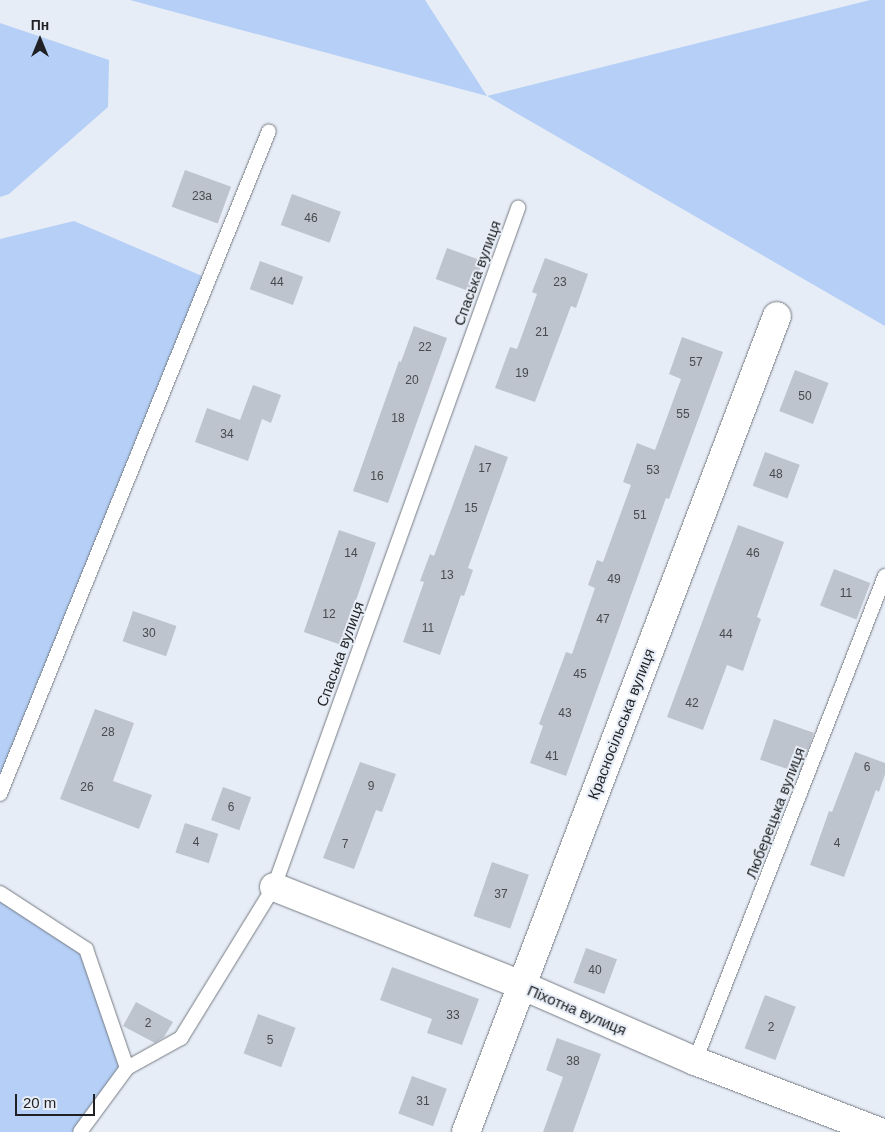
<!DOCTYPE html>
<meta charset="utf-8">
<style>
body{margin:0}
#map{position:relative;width:885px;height:1132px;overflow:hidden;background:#e7edf6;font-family:Helvetica,sans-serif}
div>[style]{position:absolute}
.green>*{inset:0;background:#b5cff6}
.building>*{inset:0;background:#bec4cd;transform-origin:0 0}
.roads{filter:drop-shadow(0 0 1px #757b83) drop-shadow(0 0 1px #757b83)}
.lane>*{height:14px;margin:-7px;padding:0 7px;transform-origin:7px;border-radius:7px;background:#fff}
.street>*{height:28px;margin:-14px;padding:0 14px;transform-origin:14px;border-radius:14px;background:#fff}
span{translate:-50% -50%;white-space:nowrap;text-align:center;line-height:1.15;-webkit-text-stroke:4px #e7edf6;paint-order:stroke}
.number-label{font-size:12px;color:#474a4e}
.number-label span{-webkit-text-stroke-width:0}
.street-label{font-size:15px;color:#1f2124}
.north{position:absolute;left:15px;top:15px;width:50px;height:50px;-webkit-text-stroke:4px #e7edf6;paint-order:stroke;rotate:0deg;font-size:14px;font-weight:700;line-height:20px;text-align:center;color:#1f2124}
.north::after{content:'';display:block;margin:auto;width:18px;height:22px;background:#1f2124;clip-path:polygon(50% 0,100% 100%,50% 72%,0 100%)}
.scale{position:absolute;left:15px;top:1094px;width:80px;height:22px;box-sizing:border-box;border:2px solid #1f2124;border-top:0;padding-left:6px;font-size:15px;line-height:18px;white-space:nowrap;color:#1f2124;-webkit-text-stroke:4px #e7edf6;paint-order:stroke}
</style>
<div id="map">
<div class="green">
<div style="clip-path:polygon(130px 0,425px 0,487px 96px,870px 0,885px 0,885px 326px,487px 96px)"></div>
<div style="clip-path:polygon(0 23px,109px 60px,108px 107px,9px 194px,0 197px)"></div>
<div style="clip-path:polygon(74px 221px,209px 279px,0 794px,0 239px)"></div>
<div style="clip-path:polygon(0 893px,86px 949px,127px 1068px,80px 1132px,0 1132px)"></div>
</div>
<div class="building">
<div style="left:185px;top:170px;width:49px;height:39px;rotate:20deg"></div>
<div style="left:292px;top:194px;width:52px;height:33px;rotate:20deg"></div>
<div style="left:447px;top:248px;width:38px;height:33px;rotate:20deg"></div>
<div style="clip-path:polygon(545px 258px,588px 274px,576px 308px,571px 306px,535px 402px,495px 388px,510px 347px,517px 349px,537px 294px,532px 292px)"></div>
<div style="left:260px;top:261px;width:46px;height:30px;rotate:20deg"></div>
<div style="clip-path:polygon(414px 326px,447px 338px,388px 503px,353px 491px,399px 361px,401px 362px)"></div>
<div style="clip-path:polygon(682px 337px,723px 352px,669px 499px,666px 498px,566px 776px,530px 763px,543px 726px,539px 724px,566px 652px,572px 654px,595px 588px,588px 585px,597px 560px,603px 562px,631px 485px,623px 482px,637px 443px,655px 450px,681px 379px,669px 374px)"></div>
<div style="left:795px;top:370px;width:36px;height:44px;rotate:21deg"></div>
<div style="clip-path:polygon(253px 385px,281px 395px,271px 423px,262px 419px,248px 461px,195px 442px,207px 408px,240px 420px)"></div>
<div style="clip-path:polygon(475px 445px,508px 457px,468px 568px,473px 570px,464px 596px,461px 595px,440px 655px,403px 642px,424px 582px,420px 581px,430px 554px,434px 556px)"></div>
<div style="left:765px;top:452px;width:37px;height:36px;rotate:20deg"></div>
<div style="clip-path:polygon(738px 525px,784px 542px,757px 617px,761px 619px,743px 671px,727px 665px,703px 730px,667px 717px)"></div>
<div style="left:339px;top:530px;width:39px;height:108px;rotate:19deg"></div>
<div style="left:834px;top:569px;width:39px;height:39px;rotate:21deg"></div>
<div style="left:133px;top:611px;width:46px;height:32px;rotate:19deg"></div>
<div style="clip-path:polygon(95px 709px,134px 723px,113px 781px,152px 795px,139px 829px,60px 799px)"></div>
<div style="left:774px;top:719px;width:42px;height:43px;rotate:19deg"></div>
<div style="clip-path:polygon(855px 752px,885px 763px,885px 774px,879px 792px,876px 790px,844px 877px,810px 865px,829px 811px,832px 812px)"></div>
<div style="clip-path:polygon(360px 762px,396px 774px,382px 812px,376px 810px,354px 869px,323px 858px)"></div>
<div style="left:223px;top:787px;width:30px;height:35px;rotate:20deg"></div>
<div style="left:185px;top:823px;width:35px;height:31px;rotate:18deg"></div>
<div style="left:492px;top:862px;width:39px;height:57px;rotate:19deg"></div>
<div style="left:586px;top:948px;width:33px;height:37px;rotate:20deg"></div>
<div style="clip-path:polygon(392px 967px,479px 999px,462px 1045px,427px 1033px,432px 1019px,380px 1000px)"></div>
<div style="left:765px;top:995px;width:33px;height:57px;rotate:21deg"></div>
<div style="clip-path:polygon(136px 1002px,173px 1022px,164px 1037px,155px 1043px,123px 1026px)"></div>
<div style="left:258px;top:1014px;width:40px;height:42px;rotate:20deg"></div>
<div style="clip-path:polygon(557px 1038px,601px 1054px,573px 1132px,543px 1132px,563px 1077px,546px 1070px)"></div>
<div style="left:412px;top:1076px;width:37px;height:40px;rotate:20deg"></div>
</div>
<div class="roads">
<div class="lane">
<div style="left:0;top:794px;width:715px;rotate:-67.92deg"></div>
<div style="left:0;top:893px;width:103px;rotate:33.1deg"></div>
<div style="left:86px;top:949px;width:126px;rotate:71deg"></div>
<div style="left:127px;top:1068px;width:79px;rotate:126.3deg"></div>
<div style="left:695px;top:1061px;width:521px;rotate:-68.61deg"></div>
<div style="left:127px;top:1068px;width:62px;rotate:-29.1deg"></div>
<div style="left:181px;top:1038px;width:177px;rotate:-58.4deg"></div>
<div style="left:274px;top:887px;width:722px;rotate:-70.23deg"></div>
</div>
<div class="street">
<div style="left:274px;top:887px;width:266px;rotate:21.6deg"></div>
<div style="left:521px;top:985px;width:190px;rotate:23.6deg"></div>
<div style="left:695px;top:1061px;width:198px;rotate:21deg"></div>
<div style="left:466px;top:1132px;width:873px;rotate:-69.14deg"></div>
</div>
</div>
<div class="number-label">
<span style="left:202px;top:197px">23а</span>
<span style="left:311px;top:219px">46</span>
<span style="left:277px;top:283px">44</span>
<span style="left:560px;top:283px">23</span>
<span style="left:542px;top:333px">21</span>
<span style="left:425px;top:348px">22</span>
<span style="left:696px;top:363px">57</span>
<span style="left:522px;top:374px">19</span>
<span style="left:412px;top:381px">20</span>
<span style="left:805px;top:397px">50</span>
<span style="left:683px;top:415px">55</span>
<span style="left:398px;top:419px">18</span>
<span style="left:227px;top:435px">34</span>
<span style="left:485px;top:469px">17</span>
<span style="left:653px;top:471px">53</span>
<span style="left:776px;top:475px">48</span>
<span style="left:377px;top:477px">16</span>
<span style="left:471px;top:509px">15</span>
<span style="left:640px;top:516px">51</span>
<span style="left:351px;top:554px">14</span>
<span style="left:753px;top:554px">46</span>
<span style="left:447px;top:576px">13</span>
<span style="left:614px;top:580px">49</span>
<span style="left:846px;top:594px">11</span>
<span style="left:329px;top:615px">12</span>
<span style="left:603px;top:620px">47</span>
<span style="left:428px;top:629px">11</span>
<span style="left:149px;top:634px">30</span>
<span style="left:726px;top:635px">44</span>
<span style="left:580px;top:675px">45</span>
<span style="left:692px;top:704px">42</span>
<span style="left:565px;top:714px">43</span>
<span style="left:108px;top:733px">28</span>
<span style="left:552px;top:757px">41</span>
<span style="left:867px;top:768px">6</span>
<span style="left:371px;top:787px">9</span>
<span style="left:87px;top:788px">26</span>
<span style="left:231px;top:808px">6</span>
<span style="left:196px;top:843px">4</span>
<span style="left:837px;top:844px">4</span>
<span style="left:345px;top:845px">7</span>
<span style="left:501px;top:895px">37</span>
<span style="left:595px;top:971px">40</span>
<span style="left:453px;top:1016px">33</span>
<span style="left:148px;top:1024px">2</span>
<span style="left:771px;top:1028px">2</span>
<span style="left:270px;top:1041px">5</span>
<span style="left:573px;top:1062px">38</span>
<span style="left:423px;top:1102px">31</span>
</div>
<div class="street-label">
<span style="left:477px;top:273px;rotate:-70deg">Спаська вулиця</span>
<span style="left:340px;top:654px;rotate:-70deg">Спаська вулиця</span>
<span style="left:621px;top:724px;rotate:-69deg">Красносільська вулиця</span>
<span style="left:775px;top:813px;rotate:-69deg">Люберецька вулиця</span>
<span style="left:577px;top:1010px;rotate:23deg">Піхотна вулиця</span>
</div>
<div class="north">Пн</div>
<div class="scale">20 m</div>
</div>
